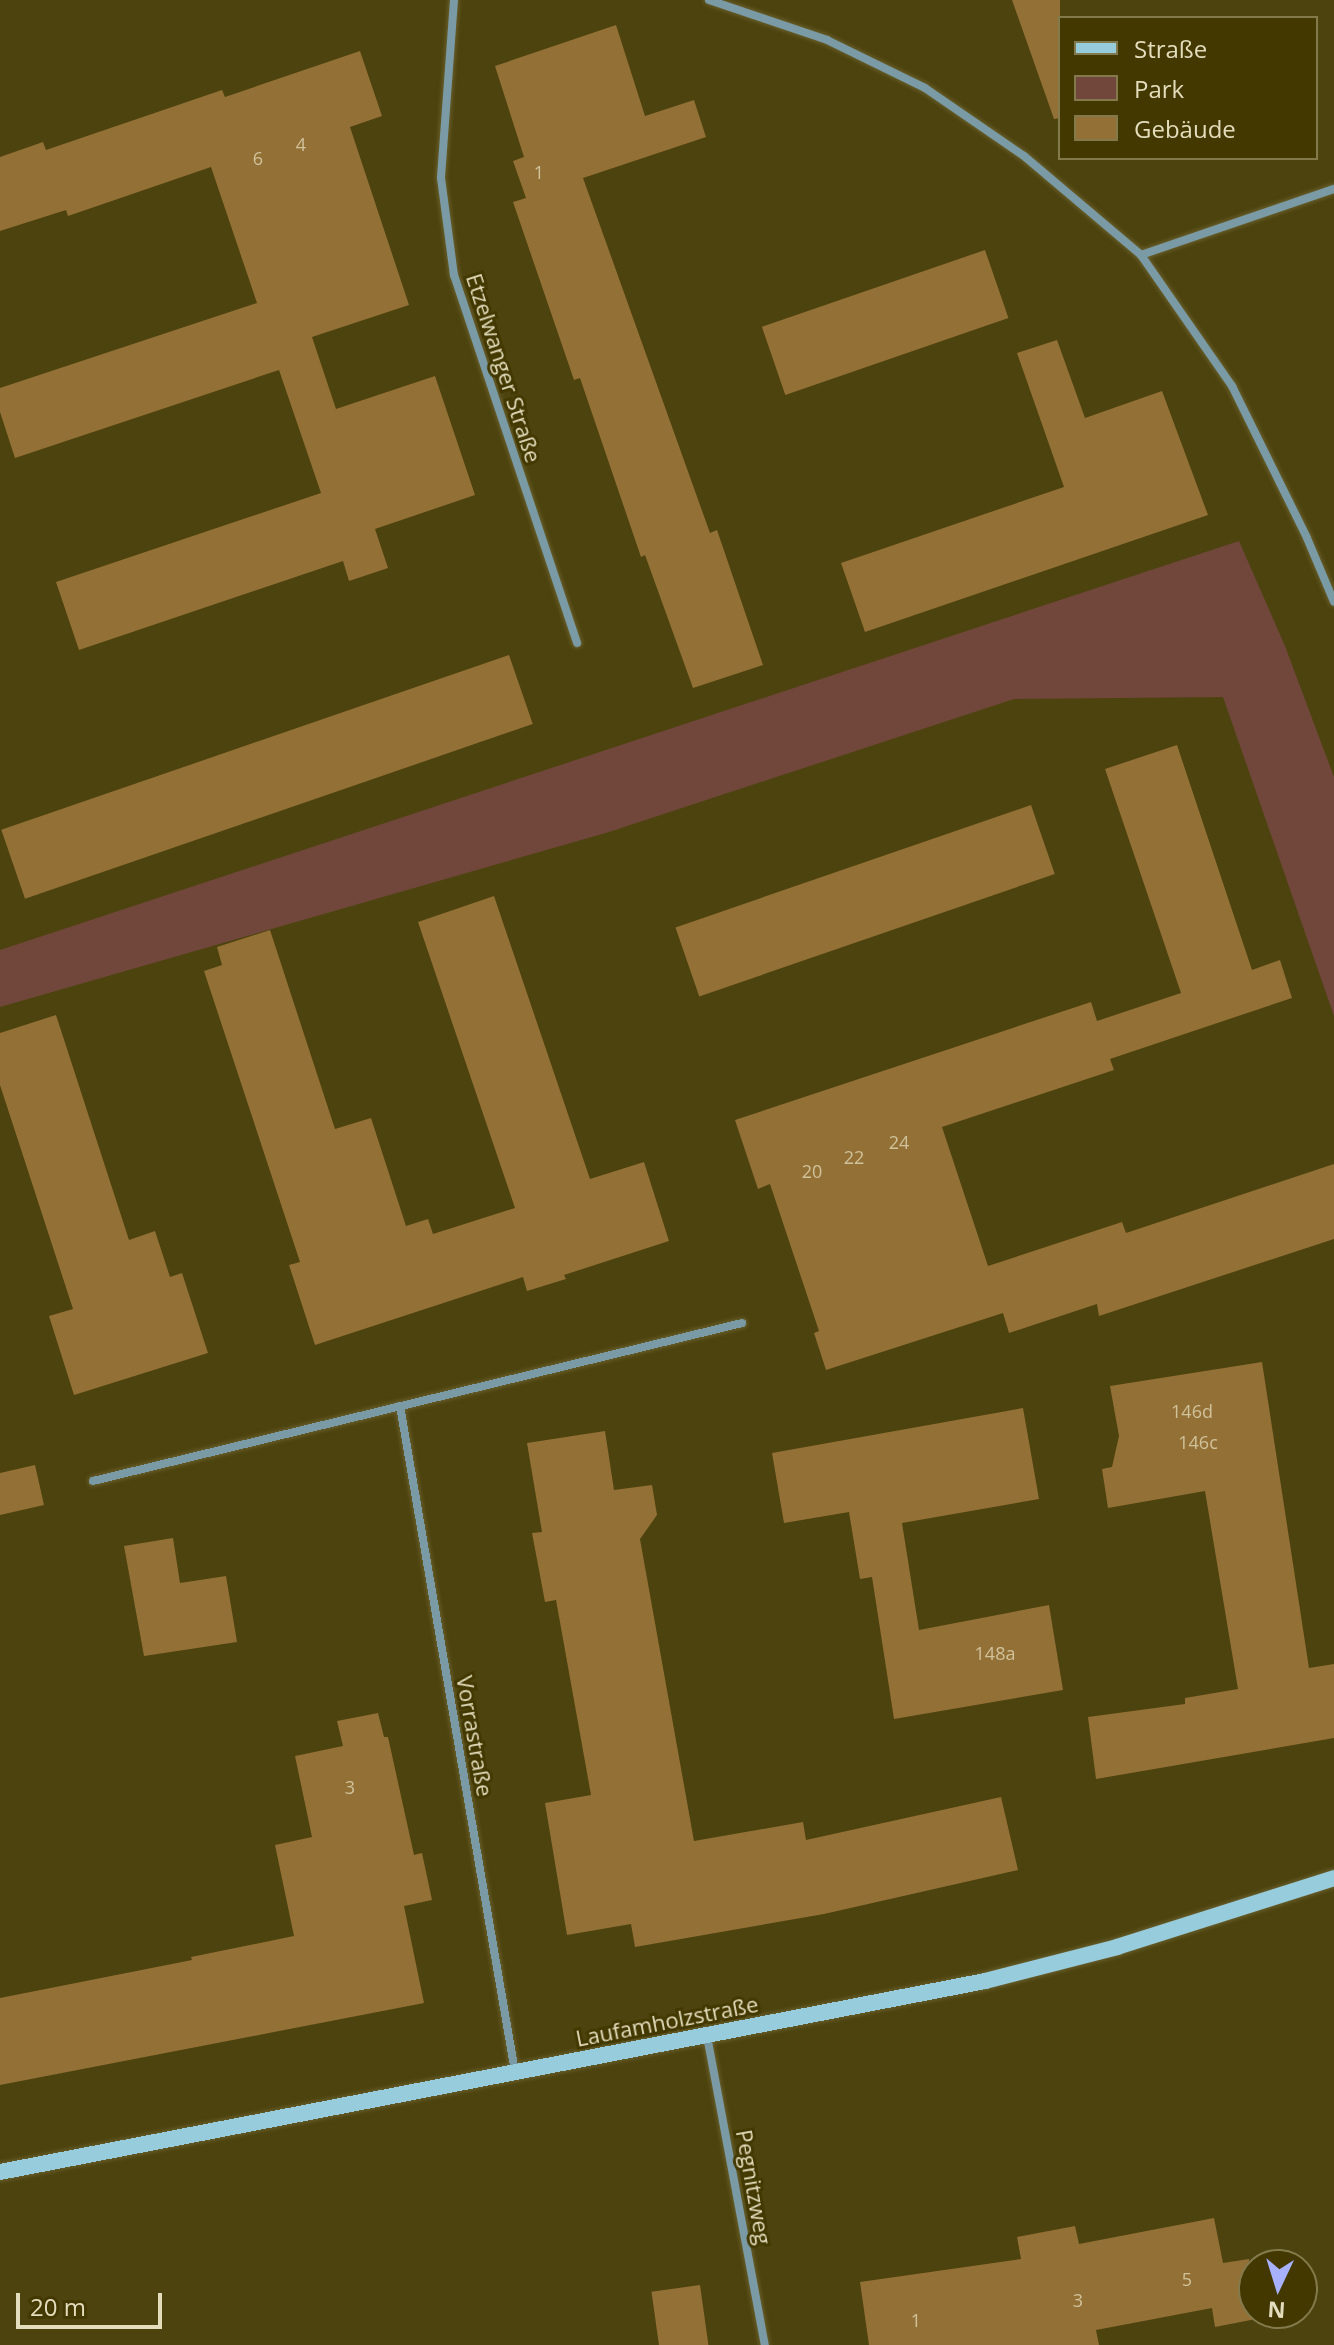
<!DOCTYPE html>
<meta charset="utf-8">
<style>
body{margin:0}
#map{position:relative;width:1334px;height:2345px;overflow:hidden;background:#4d430e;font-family:"Open Sans",sans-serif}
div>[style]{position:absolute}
.green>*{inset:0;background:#70473a}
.building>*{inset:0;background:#937035;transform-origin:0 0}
.roads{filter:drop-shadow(0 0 2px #685f2e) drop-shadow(0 0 2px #685f2e)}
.street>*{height:8px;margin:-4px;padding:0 4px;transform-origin:4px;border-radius:4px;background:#7a9ba5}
.secondary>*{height:16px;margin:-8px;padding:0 8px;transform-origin:8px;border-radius:8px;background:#97ccdc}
span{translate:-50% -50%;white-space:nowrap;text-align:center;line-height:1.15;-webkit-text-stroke:6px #423800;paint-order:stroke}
.number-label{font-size:18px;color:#d0c29b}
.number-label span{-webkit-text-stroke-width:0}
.street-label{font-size:22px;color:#e4ddbd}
.legend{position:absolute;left:1058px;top:16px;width:260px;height:144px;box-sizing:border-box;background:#423800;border:2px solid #837a4c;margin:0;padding:10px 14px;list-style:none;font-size:24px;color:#e4ddbd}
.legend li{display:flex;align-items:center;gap:16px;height:40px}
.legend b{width:40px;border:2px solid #837a4c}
.north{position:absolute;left:1238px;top:2249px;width:80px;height:80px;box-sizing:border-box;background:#423800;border:2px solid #837a4c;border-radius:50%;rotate:184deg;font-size:22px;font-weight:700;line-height:32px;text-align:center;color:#e4ddbd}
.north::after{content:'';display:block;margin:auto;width:28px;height:36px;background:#a7b1fc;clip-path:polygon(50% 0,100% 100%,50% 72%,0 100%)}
.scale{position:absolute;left:16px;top:2293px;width:146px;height:36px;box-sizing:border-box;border:4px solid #e4ddbd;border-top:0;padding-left:10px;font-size:24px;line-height:28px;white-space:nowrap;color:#e4ddbd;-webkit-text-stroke:6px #423800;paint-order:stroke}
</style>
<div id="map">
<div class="green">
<div style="clip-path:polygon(1239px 541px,1285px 646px,1334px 777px,1334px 1016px,1223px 697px,1014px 699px,609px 832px,0 1007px,0 950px)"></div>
</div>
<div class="building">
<div style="clip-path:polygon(1012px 0,1060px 0,1060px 118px,1054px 119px)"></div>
<div style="clip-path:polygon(616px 25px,645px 116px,694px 100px,706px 137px,583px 178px,710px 533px,717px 530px,763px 665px,693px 688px,645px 555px,641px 557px,580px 378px,574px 380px,513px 202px,526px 198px,513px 161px,524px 157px,495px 66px)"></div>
<div style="clip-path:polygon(360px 51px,382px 116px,350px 127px,409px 305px,312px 337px,336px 409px,435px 376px,475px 495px,375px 529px,388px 568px,349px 581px,343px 561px,79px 650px,56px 582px,321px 493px,279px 370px,15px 458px,0 412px,0 388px,257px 303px,211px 167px,68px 216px,66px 210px,0 231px,0 157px,43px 142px,46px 150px,222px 90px,225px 97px)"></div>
<div style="left:985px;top:250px;width:72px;height:236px;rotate:71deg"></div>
<div style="clip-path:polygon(1057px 340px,1085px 418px,1162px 391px,1208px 515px,865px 632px,841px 563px,1064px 487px,1017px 353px)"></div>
<div style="left:509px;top:655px;width:73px;height:537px;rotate:71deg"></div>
<div style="clip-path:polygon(1177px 745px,1252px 970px,1280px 960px,1292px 998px,1110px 1059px,1114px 1070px,942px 1127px,988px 1266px,1122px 1222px,1126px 1233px,1334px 1164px,1334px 1239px,1099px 1316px,1097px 1304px,1009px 1333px,1003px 1313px,826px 1370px,814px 1333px,819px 1331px,770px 1184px,758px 1189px,735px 1120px,1091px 1002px,1097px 1021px,1181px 993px,1105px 769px)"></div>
<div style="left:1031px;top:805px;width:73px;height:376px;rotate:71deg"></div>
<div style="clip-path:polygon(494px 896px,590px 1179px,644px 1162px,669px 1241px,564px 1275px,566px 1279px,527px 1291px,523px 1277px,315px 1345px,289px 1265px,300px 1262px,204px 971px,222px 965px,217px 947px,270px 930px,335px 1129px,371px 1118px,406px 1226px,428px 1219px,433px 1234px,515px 1208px,418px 922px)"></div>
<div style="clip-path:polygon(56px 1015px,129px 1240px,155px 1231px,170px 1277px,182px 1273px,208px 1353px,74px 1395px,49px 1316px,73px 1309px,0 1085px,0 1033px)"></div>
<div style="clip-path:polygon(1262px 1362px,1309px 1668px,1334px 1664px,1334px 1738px,1096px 1779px,1088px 1717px,1185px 1704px,1185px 1698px,1238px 1689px,1205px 1491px,1108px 1508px,1102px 1469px,1112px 1467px,1119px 1436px,1110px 1386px)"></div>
<div style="clip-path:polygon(1023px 1408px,1039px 1499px,902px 1523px,919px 1630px,1049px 1605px,1063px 1690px,894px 1719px,872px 1577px,860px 1579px,849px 1512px,784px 1523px,772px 1453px)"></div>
<div style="clip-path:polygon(605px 1431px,614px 1490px,652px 1485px,657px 1515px,640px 1539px,694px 1841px,803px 1822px,806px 1840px,1001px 1797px,1018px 1870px,824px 1914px,635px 1947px,631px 1924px,567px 1935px,545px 1803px,591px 1795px,556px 1600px,545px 1602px,532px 1533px,542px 1532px,527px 1443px)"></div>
<div style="clip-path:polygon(35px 1465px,44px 1505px,0 1515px,0 1473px)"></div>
<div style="clip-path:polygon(173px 1538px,180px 1583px,226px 1576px,237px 1642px,144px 1656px,124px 1546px)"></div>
<div style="clip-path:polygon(378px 1713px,384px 1737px,388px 1737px,414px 1855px,422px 1853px,432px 1900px,404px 1906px,424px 2003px,0 2085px,0 1998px,192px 1960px,191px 1957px,294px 1936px,275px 1845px,312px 1837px,295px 1756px,343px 1746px,337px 1721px)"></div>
<div style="clip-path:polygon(1214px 2218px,1223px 2263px,1249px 2259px,1254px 2313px,1260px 2313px,1261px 2318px,1215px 2327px,1212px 2308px,1096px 2330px,1099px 2345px,869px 2345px,860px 2282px,1021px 2259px,1017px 2237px,1075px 2226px,1079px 2244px)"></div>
<div style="left:700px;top:2285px;width:61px;height:49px;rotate:82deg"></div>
</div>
<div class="roads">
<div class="street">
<div style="left:454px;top:0;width:178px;rotate:94.2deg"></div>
<div style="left:441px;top:178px;width:98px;rotate:82.4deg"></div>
<div style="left:454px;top:275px;width:388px;rotate:71.5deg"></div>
<div style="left:709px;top:0;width:125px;rotate:18.7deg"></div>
<div style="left:827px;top:40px;width:109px;rotate:26.1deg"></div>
<div style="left:925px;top:88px;width:120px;rotate:34.5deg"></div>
<div style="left:1024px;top:156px;width:153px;rotate:40.2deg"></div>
<div style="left:1141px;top:255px;width:160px;rotate:55.2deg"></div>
<div style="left:1232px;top:386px;width:169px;rotate:63.7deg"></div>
<div style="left:1307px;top:538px;width:69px;rotate:67.1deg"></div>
<div style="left:1141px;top:255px;width:204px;rotate:-18.9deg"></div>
<div style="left:400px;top:1406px;width:676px;rotate:80.2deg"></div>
<div style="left:93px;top:1481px;width:668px;rotate:-13.68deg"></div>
<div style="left:707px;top:2036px;width:314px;rotate:79.4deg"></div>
</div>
<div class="secondary">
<div style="left:0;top:2172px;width:1003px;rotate:-10.97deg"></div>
<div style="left:985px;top:1981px;width:136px;rotate:-14.4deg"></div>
<div style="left:1117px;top:1947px;width:228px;rotate:-17.6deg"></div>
</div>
</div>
<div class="number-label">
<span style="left:301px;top:144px">4</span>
<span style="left:258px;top:158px">6</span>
<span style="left:539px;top:172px">1</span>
<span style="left:899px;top:1142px">24</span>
<span style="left:854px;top:1157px">22</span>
<span style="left:812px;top:1171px">20</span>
<span style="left:1192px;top:1411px">146d</span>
<span style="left:1198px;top:1442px">146c</span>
<span style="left:995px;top:1653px">148a</span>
<span style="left:350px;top:1787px">3</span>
<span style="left:1187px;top:2279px">5</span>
<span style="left:1078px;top:2300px">3</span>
<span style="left:916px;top:2320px">1</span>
</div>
<div class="street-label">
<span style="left:504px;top:368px;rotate:72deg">Etzelwanger Straße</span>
<span style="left:475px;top:1736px;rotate:80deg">Vorrastraße</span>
<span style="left:667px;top:2021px;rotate:-11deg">Laufamholzstraße</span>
<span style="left:754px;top:2187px;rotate:80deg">Pegnitzweg</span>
</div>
<ul class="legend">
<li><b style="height:10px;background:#97ccdc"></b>Straße</li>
<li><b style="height:22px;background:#70473a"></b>Park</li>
<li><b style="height:22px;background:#937035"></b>Gebäude</li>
</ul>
<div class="north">N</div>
<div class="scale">20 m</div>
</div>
